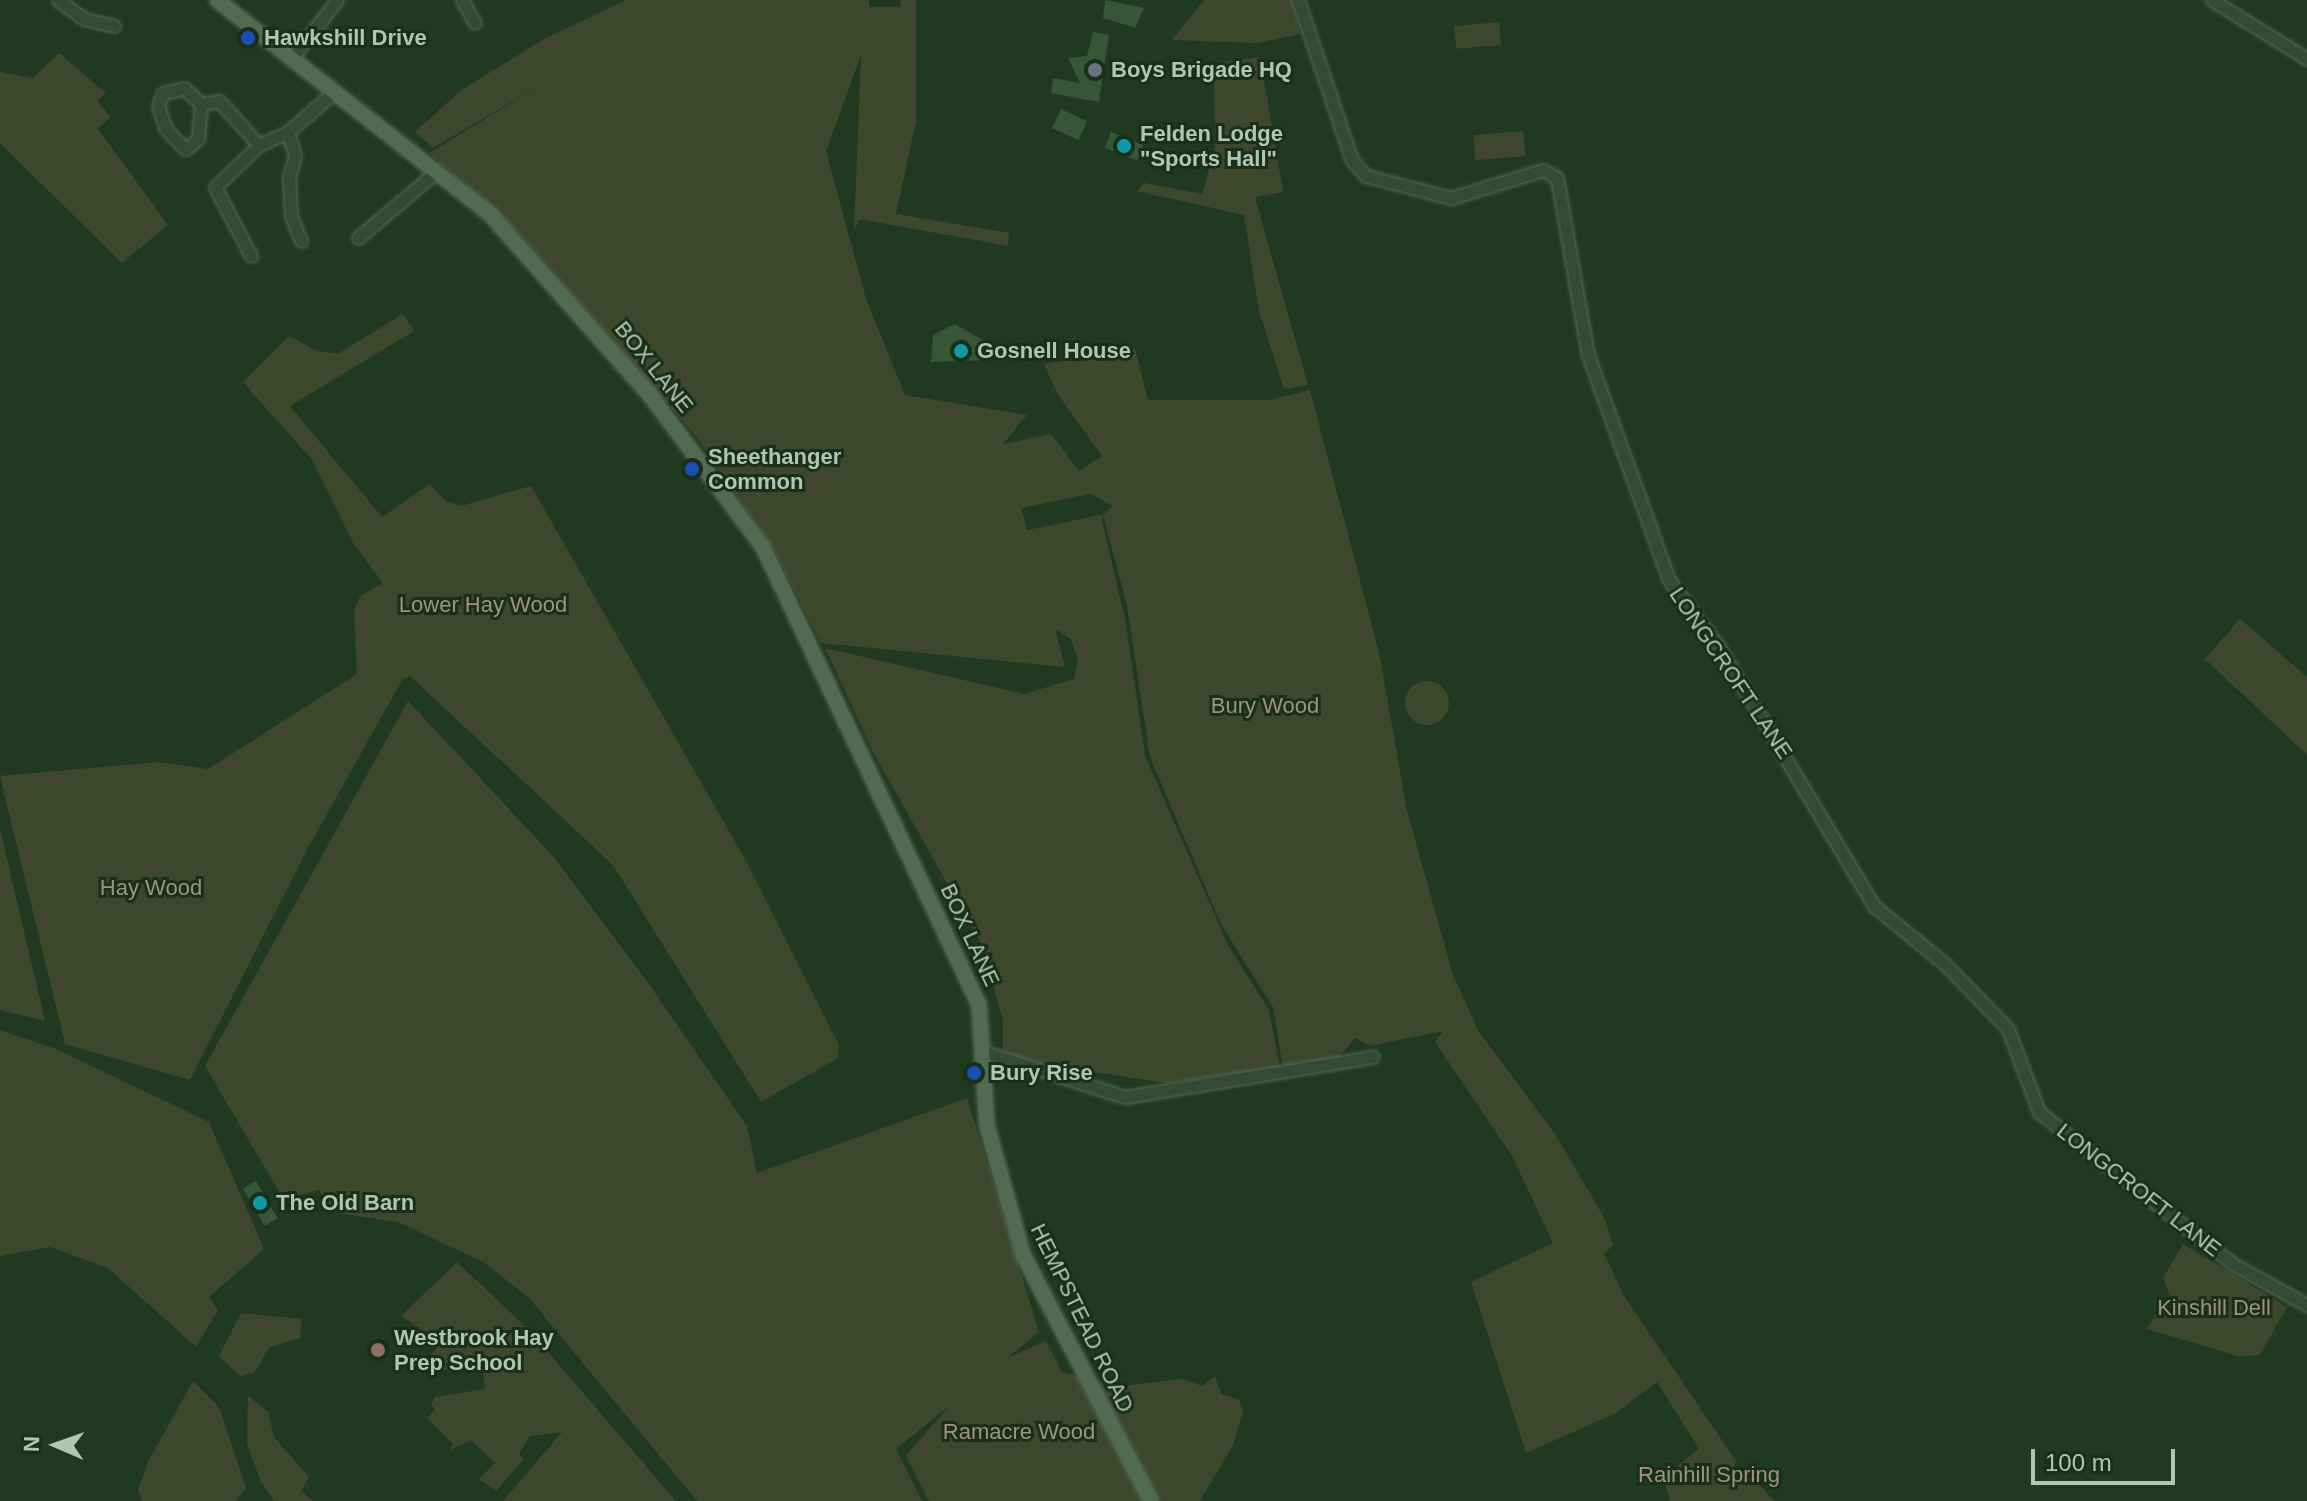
<!DOCTYPE html>
<style>
body{margin:0}
#map{position:relative;width:2307px;height:1501px;overflow:hidden;background:#1f3a20;font-family:Arial,sans-serif}
div>[style]{position:absolute}
.green>*{inset:0;background:#3e472c;transform-origin:0 0}
.round{border-radius:50%}
.building>*{inset:0;background:#365636;transform-origin:0 0}
.roads{filter:drop-shadow(0 0 2px #516852) drop-shadow(0 0 2px #516852)}
.minor>*{height:11px;margin:-5.5px;padding:0 5.5px;transform-origin:5.5px;border-radius:5.5px;background:#334a34}
.major>*{height:14px;margin:-7px;padding:0 7px;transform-origin:7px;border-radius:7px;background:#516b51}
.dots>*{width:22px;height:22px;translate:-50% -50%;box-sizing:border-box;border:4px solid #192f19;border-radius:50%}
span{translate:-50% -50%;white-space:nowrap;text-align:center;line-height:1.15;-webkit-text-stroke:6px #192f19;paint-order:stroke}
.poi-label{font-size:22px;color:#aec7af;font-weight:700}
.left{translate:0 -50%;text-align:left}
.street-label{font-size:22px;color:#aec7af}
.park-label{font-size:22px;color:#a39374}
.north{position:absolute;left:16px;top:1405px;width:80px;height:80px;-webkit-text-stroke:6px #192f19;paint-order:stroke;rotate:272deg;font-size:22px;font-weight:700;line-height:32px;text-align:center;color:#aec7af}
.north::after{content:'';display:block;margin:auto;width:28px;height:36px;background:#aec7af;clip-path:polygon(50% 0,100% 100%,50% 72%,0 100%)}
.scale{position:absolute;left:2031px;top:1449px;width:144px;height:36px;box-sizing:border-box;border:4px solid #aec7af;border-top:0;padding-left:10px;font-size:24px;line-height:28px;white-space:nowrap;color:#aec7af;-webkit-text-stroke:6px #192f19;paint-order:stroke}
</style>
<div id="map">
<div class="green">
<div style="clip-path:polygon(626px 0,869px 0,869px 7px,900px 7px,901px 0,916px 0,916px 121px,896px 214px,1009px 233px,1008px 246px,859px 219px,854px 231px,861px 55px,826px 151px,866px 299px,905px 395px,1027px 415px,1003px 444px,1051px 434px,1079px 471px,1102px 456px,1057px 393px,1044px 364px,1135px 348px,1148px 400px,1270px 400px,1310px 390px,1379px 652px,1407px 811px,1453px 975px,1479px 1032px,1555px 1134px,1605px 1219px,1613px 1245px,1604px 1254px,1624px 1296px,1736px 1461px,1734px 1468px,1749px 1473px,1774px 1501px,1670px 1501px,1663px 1477px,1699px 1449px,1657px 1382px,1614px 1414px,1526px 1453px,1471px 1282px,1553px 1243px,1512px 1156px,1435px 1042px,1443px 1031px,1369px 1046px,1355px 1038px,1338px 1058px,1283px 1068px,1273px 1007px,1221px 924px,1150px 757px,1127px 605px,1103px 515px,1113px 506px,1090px 494px,1021px 508px,1027px 530px,1101px 515px,1126px 624px,1145px 756px,1229px 947px,1269px 1010px,1280px 1068px,1166px 1083px,1021px 1061px,1003px 1052px,1003px 1021px,983px 947px,873px 752px,825px 648px,1024px 694px,1074px 679px,1078px 661px,1071px 639px,1055px 629px,1065px 667px,821px 643px,775px 552px,696px 436px,513px 228px,429px 153px,552px 78px,433px 148px,415px 132px,460px 91px,544px 39px)"></div>
<div style="clip-path:polygon(1204px 0,1292px 0,1300px 34px,1258px 43px,1172px 40px)"></div>
<div style="left:1499px;top:22px;width:23px;height:45px;rotate:85deg"></div>
<div style="clip-path:polygon(59px 53px,106px 93px,97px 101px,111px 117px,98px 129px,168px 225px,122px 263px,0 143px,0 72px,33px 78px)"></div>
<div style="clip-path:polygon(1260px 57px,1283px 192px,1255px 197px,1308px 385px,1284px 389px,1259px 311px,1244px 215px,1137px 191px,1144px 183px,1202px 194px,1215px 149px,1214px 63px)"></div>
<div style="left:1523px;top:131px;width:25px;height:50px;rotate:85deg"></div>
<div style="clip-path:polygon(403px 314px,414px 331px,290px 406px,382px 517px,430px 484px,446px 501px,461px 506px,531px 486px,745px 859px,839px 1045px,838px 1058px,761px 1102px,613px 865px,410px 676px,402px 680px,308px 848px,190px 1080px,65px 1044px,0 776px,159px 762px,208px 769px,357px 674px,354px 612px,360px 596px,383px 583px,353px 543px,312px 460px,243px 382px,289px 336px,319px 352px,339px 353px)"></div>
<div style="clip-path:polygon(2240px 619px,2307px 677px,2307px 755px,2205px 659px)"></div>
<div class="round" style="left:1405px;top:681px;width:44px;height:44px"></div>
<div style="clip-path:polygon(408px 701px,553px 856px,646px 980px,747px 1126px,757px 1173px,967px 1098px,1039px 1332px,1007px 1358px,1046px 1341px,1062px 1372px,1122px 1386px,1183px 1379px,1202px 1386px,1215px 1376px,1221px 1394px,1239px 1400px,1243px 1411px,1233px 1445px,1200px 1501px,929px 1501px,906px 1456px,950px 1405px,896px 1449px,922px 1501px,697px 1501px,529px 1298px,485px 1263px,398px 1222px,330px 1212px,319px 1190px,284px 1200px,205px 1066px)"></div>
<div style="clip-path:polygon(0 829px,45px 1021px,0 1010px)"></div>
<div style="clip-path:polygon(0 1030px,56px 1049px,209px 1122px,264px 1249px,209px 1297px,218px 1310px,196px 1347px,108px 1268px,50px 1247px,0 1256px)"></div>
<div style="clip-path:polygon(2183px 1244px,2287px 1307px,2260px 1355px,2238px 1356px,2147px 1329px,2155px 1315px,2174px 1306px,2163px 1278px)"></div>
<div style="clip-path:polygon(457px 1262px,529px 1330px,676px 1501px,503px 1501px,562px 1432px,530px 1436px,519px 1454px,524px 1459px,496px 1491px,479px 1479px,495px 1463px,471px 1440px,450px 1450px,453px 1444px,427px 1418px,435px 1410px,431px 1404px,435px 1397px,485px 1389px,482px 1364px,431px 1372px,427px 1359px,441px 1343px,401px 1316px)"></div>
<div style="clip-path:polygon(241px 1313px,302px 1319px,300px 1338px,270px 1347px,254px 1373px,240px 1376px,219px 1356px)"></div>
<div style="clip-path:polygon(193px 1381px,219px 1407px,246px 1488px,235px 1501px,142px 1501px,138px 1490px,148px 1462px)"></div>
<div style="clip-path:polygon(248px 1396px,268px 1412px,274px 1437px,309px 1477px,301px 1491px,313px 1501px,274px 1501px,261px 1482px,247px 1444px)"></div>
</div>
<div class="building">
<div style="clip-path:polygon(1105px 0,1144px 8px,1135px 28px,1103px 18px)"></div>
<div style="clip-path:polygon(1093px 32px,1109px 35px,1099px 102px,1051px 93px,1053px 78px,1080px 83px,1068px 58px,1087px 56px)"></div>
<div style="left:1061px;top:109px;width:29px;height:21px;rotate:25deg"></div>
<div style="left:1111px;top:132px;width:35px;height:17px;rotate:22deg"></div>
<div style="clip-path:polygon(955px 324px,988px 343px,991px 360px,931px 362px,933px 335px)"></div>
<div style="left:256px;top:1181px;width:43px;height:15px;rotate:60deg"></div>
</div>
<div class="roads">
<div class="minor">
<div style="left:58px;top:0;width:32px;rotate:36deg"></div>
<div style="left:84px;top:19px;width:31px;rotate:13deg"></div>
<div style="left:462px;top:0;width:26px;rotate:61deg"></div>
<div style="left:1298px;top:0;width:169px;rotate:71.4deg"></div>
<div style="left:1352px;top:160px;width:21px;rotate:49deg"></div>
<div style="left:1366px;top:176px;width:88px;rotate:14.5deg"></div>
<div style="left:1451px;top:198px;width:96px;rotate:-16.9deg"></div>
<div style="left:1543px;top:170px;width:16px;rotate:30deg"></div>
<div style="left:1557px;top:178px;width:180px;rotate:80.1deg"></div>
<div style="left:1588px;top:355px;width:239px;rotate:70.2deg"></div>
<div style="left:1669px;top:580px;width:84px;rotate:53.3deg"></div>
<div style="left:1719px;top:647px;width:302px;rotate:59.1deg"></div>
<div style="left:1874px;top:906px;width:93px;rotate:39.3deg"></div>
<div style="left:1946px;top:965px;width:89px;rotate:45.9deg"></div>
<div style="left:2008px;top:1029px;width:89px;rotate:69.5deg"></div>
<div style="left:2039px;top:1112px;width:246px;rotate:38.1deg"></div>
<div style="left:2233px;top:1264px;width:85px;rotate:29deg"></div>
<div style="left:2212px;top:0;width:112px;rotate:31.8deg"></div>
<div style="left:295px;top:54px;width:68px;rotate:-52.1deg"></div>
<div style="left:201px;top:104px;width:35px;rotate:95deg"></div>
<div style="left:198px;top:139px;width:16px;rotate:142deg"></div>
<div style="left:185px;top:149px;width:28px;rotate:-134deg"></div>
<div style="left:166px;top:129px;width:24px;rotate:-109deg"></div>
<div style="left:158px;top:106px;width:14px;rotate:-69deg"></div>
<div style="left:163px;top:93px;width:22px;rotate:-13deg"></div>
<div style="left:184px;top:88px;width:23px;rotate:43deg"></div>
<div style="left:201px;top:104px;width:18px;rotate:-9deg"></div>
<div style="left:219px;top:101px;width:59px;rotate:47.7deg"></div>
<div style="left:288px;top:132px;width:25px;rotate:74deg"></div>
<div style="left:295px;top:156px;width:22px;rotate:106deg"></div>
<div style="left:289px;top:177px;width:39px;rotate:87deg"></div>
<div style="left:291px;top:216px;width:27px;rotate:68deg"></div>
<div style="left:358px;top:238px;width:105px;rotate:-40.4deg"></div>
<div style="left:251px;top:256px;width:78px;rotate:-117.6deg"></div>
<div style="left:215px;top:187px;width:61px;rotate:-43.7deg"></div>
<div style="left:259px;top:145px;width:32px;rotate:-24deg"></div>
<div style="left:288px;top:132px;width:62px;rotate:-41.1deg"></div>
<div style="left:984px;top:1052px;width:148px;rotate:17.7deg"></div>
<div style="left:1125px;top:1097px;width:251px;rotate:-9.2deg"></div>
</div>
<div class="major">
<div style="left:217px;top:0;width:345px;rotate:38.1deg"></div>
<div style="left:489px;top:213px;width:243px;rotate:48.5deg"></div>
<div style="left:650px;top:395px;width:189px;rotate:53.4deg"></div>
<div style="left:763px;top:547px;width:506px;rotate:64.75deg"></div>
<div style="left:979px;top:1005px;width:121px;rotate:86.2deg"></div>
<div style="left:987px;top:1126px;width:134px;rotate:74.4deg"></div>
<div style="left:1023px;top:1255px;width:277px;rotate:62.5deg"></div>
</div>
</div>
<div class="dots">
<div style="left:248px;top:38px;background:#1a4fb4"></div>
<div style="left:1095px;top:70px;background:#6b7280"></div>
<div style="left:1124px;top:146px;background:#0f9aa8"></div>
<div style="left:961px;top:351px;background:#0f9aa8"></div>
<div style="left:692px;top:469px;background:#1a4fb4"></div>
<div style="left:974px;top:1073px;background:#1a4fb4"></div>
<div style="left:260px;top:1203px;background:#0f9aa8"></div>
<div style="left:378px;top:1350px;background:#8d6e63"></div>
</div>
<div class="poi-label">
<span class="left" style="left:264px;top:38px">Hawkshill Drive</span>
<span class="left" style="left:1111px;top:70px">Boys Brigade HQ</span>
<span class="left" style="left:1140px;top:146px">Felden Lodge<br>"Sports Hall"</span>
<span class="left" style="left:977px;top:351px">Gosnell House</span>
<span class="left" style="left:708px;top:469px">Sheethanger<br>Common</span>
<span class="left" style="left:990px;top:1073px">Bury Rise</span>
<span class="left" style="left:276px;top:1203px">The Old Barn</span>
<span class="left" style="left:394px;top:1350px">Westbrook Hay<br>Prep School</span>
</div>
<div class="street-label">
<span style="left:654px;top:367px;rotate:51deg">BOX LANE</span>
<span style="left:1731px;top:673px;rotate:56deg">LONGCROFT LANE</span>
<span style="left:970px;top:935px;rotate:65deg">BOX LANE</span>
<span style="left:2139px;top:1190px;rotate:38deg">LONGCROFT LANE</span>
<span style="left:1082px;top:1318px;rotate:64deg">HEMPSTEAD ROAD</span>
</div>
<div class="park-label">
<span style="left:483px;top:605px">Lower Hay Wood</span>
<span style="left:1265px;top:706px">Bury Wood</span>
<span style="left:151px;top:888px">Hay Wood</span>
<span style="left:2214px;top:1308px">Kinshill Dell</span>
<span style="left:1019px;top:1432px">Ramacre Wood</span>
<span style="left:1709px;top:1475px">Rainhill Spring</span>
</div>
<div class="north">N</div>
<div class="scale">100 m</div>
</div>
